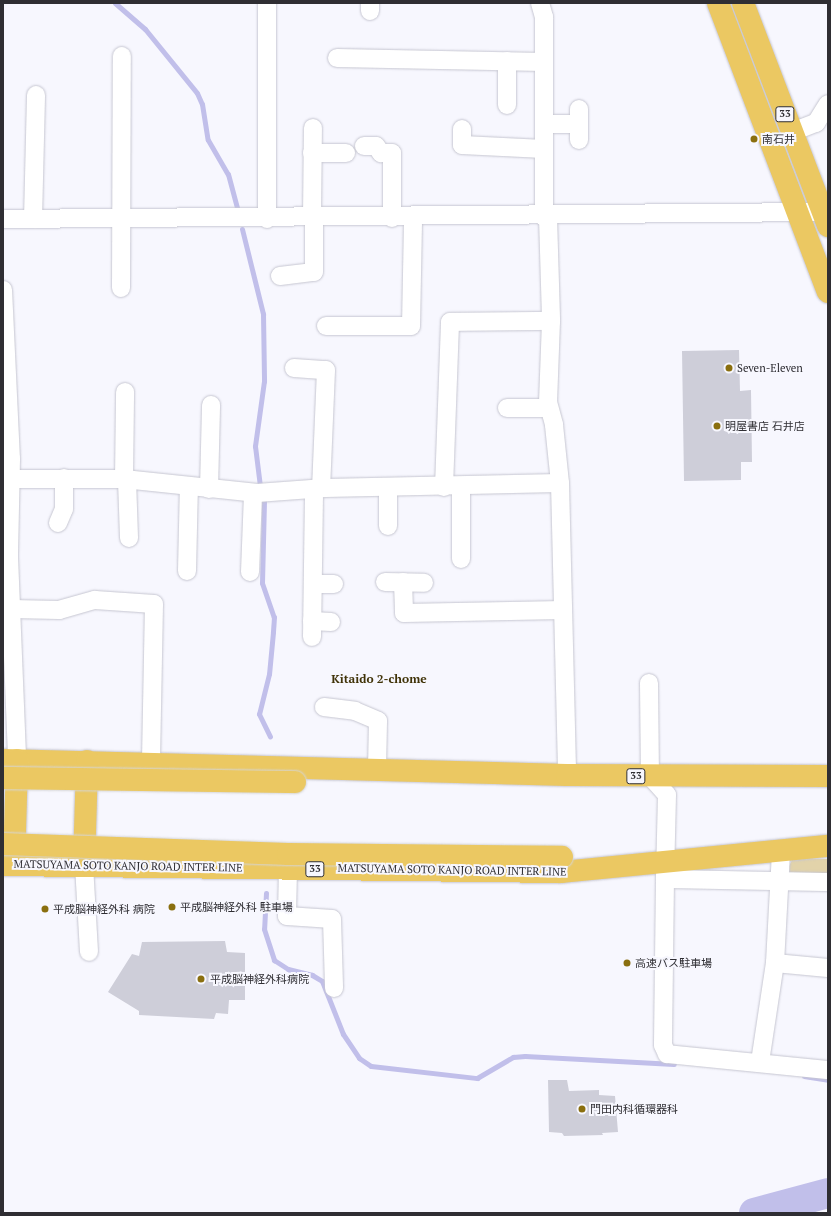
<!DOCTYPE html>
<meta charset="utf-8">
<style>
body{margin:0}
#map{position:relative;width:831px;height:1216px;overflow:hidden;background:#f7f7fe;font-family:"PT Serif","Noto Sans JP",serif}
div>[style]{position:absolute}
.green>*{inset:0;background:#e2d3aa}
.stream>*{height:5px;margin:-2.5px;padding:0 2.5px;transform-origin:2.5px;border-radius:2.5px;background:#c1bfea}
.river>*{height:30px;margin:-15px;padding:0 15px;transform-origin:15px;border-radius:15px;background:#c1bfea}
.building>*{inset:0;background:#ceced9}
.roads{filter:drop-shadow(0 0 1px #c6c6d1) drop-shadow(0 0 1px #c6c6d1)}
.street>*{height:18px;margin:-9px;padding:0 9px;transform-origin:9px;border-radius:9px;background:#fff}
.highway>*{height:22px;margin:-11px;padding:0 11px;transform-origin:11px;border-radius:11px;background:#ebc862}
.bridges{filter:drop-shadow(0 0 1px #d5d5d6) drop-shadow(0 0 1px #d5d5d6)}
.highway-bridge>*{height:22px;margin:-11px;padding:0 11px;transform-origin:11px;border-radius:11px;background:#ebc862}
.dots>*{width:11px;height:11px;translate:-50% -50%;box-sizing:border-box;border:2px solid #f7f7fe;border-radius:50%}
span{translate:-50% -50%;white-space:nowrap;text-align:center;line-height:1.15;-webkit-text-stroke:4px #f7f7fe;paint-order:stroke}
.shield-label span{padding:1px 3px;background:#f7f7fe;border:1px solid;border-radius:3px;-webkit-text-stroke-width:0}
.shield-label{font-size:10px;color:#2f2e33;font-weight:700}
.poi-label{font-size:11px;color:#2f2e33}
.left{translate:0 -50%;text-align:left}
.street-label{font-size:11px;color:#2f2e33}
.neighbourhood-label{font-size:12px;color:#403308;font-weight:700}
.frame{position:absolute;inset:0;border:4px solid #2f2e33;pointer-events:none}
</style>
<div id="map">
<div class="green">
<div style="clip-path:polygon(793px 858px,828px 859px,828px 875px,790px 875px,789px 866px)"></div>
</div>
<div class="stream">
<div style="left:115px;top:3px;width:40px;rotate:41deg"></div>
<div style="left:145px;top:29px;width:82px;rotate:50.9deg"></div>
<div style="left:197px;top:93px;width:12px;rotate:66deg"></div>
<div style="left:202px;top:104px;width:36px;rotate:81deg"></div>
<div style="left:208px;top:140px;width:39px;rotate:60deg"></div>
<div style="left:228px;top:174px;width:35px;rotate:75deg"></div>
<div style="left:242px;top:229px;width:88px;rotate:76.1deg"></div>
<div style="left:263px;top:314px;width:67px;rotate:89.1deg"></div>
<div style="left:264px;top:381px;width:66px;rotate:97.9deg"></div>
<div style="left:255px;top:446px;width:40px;rotate:82.9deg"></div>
<div style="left:264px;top:501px;width:82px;rotate:91.4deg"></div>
<div style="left:262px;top:583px;width:36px;rotate:71deg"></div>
<div style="left:274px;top:617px;width:15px;rotate:94deg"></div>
<div style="left:273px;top:632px;width:42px;rotate:95.4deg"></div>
<div style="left:269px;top:674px;width:41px;rotate:104deg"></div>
<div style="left:259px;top:714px;width:25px;rotate:64deg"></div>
<div style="left:266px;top:893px;width:36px;rotate:93deg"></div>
<div style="left:264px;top:929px;width:33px;rotate:72deg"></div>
<div style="left:274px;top:960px;width:17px;rotate:33deg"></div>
<div style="left:288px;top:969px;width:25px;rotate:14deg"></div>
<div style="left:312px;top:975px;width:12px;rotate:31deg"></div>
<div style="left:322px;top:981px;width:57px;rotate:68.4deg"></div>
<div style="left:343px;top:1034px;width:29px;rotate:56deg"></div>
<div style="left:359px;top:1058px;width:14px;rotate:34deg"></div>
<div style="left:371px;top:1066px;width:107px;rotate:6.5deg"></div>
<div style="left:477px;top:1078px;width:42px;rotate:-30.3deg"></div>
<div style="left:513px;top:1057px;width:12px;rotate:-5deg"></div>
<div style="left:525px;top:1056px;width:149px;rotate:3.1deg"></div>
<div style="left:804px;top:1076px;width:24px;rotate:9deg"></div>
</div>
<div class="river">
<div style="left:754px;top:1213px;width:77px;rotate:-15.1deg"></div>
</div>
<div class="building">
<div style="clip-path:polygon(739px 350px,740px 391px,751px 390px,752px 462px,741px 462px,741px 480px,684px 481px,682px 351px)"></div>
<div style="clip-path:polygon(225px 941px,227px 952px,245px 953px,245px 1000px,229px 1000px,228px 1014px,216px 1013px,214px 1019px,139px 1015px,139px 1011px,108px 992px,132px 954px,139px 956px,142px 942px)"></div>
<div style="clip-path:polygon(548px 1080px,567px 1080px,569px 1091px,599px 1090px,599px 1095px,615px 1096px,618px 1132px,602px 1133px,603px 1135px,564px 1136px,562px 1133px,549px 1132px)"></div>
</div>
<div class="roads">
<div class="street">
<div style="left:267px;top:3px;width:216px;rotate:90deg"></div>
<div style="left:540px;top:3px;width:15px;rotate:74deg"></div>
<div style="left:544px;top:17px;width:200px;rotate:90deg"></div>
<div style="left:370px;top:11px;width:8px;rotate:-90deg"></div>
<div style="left:337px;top:58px;width:207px;rotate:1.1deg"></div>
<div style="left:507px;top:61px;width:44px;rotate:90deg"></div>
<div style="left:544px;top:124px;width:35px"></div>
<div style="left:462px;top:129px;width:16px;rotate:90deg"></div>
<div style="left:462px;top:145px;width:82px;rotate:2.8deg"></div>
<div style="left:792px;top:132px;width:26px;rotate:-21deg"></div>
<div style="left:816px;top:123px;width:22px;rotate:-58deg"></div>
<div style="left:579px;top:140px;width:31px;rotate:-90deg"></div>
<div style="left:364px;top:146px;width:12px"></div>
<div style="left:376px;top:146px;width:9px;rotate:54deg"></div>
<div style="left:381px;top:153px;width:11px"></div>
<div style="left:392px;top:153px;width:65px;rotate:90deg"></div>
<div style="left:312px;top:153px;width:34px"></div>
<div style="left:548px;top:217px;width:104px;rotate:88.3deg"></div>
<div style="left:551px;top:321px;width:81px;rotate:92.1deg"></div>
<div style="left:548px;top:402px;width:24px;rotate:75deg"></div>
<div style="left:554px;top:425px;width:58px;rotate:84.1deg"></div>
<div style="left:560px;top:483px;width:292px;rotate:88.6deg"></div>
<div style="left:312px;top:218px;width:90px;rotate:-89.4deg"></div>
<div style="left:3px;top:219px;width:825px;rotate:-0.49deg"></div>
<div style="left:33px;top:219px;width:124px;rotate:-88.6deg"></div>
<div style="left:280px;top:276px;width:34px;rotate:-7deg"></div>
<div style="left:314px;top:272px;width:54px;rotate:-90deg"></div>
<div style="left:121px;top:288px;width:232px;rotate:-89.8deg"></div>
<div style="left:3px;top:290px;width:169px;rotate:87.3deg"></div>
<div style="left:11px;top:459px;width:98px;rotate:91.2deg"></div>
<div style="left:9px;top:557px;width:203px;rotate:87.7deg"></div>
<div style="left:326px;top:326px;width:85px"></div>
<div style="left:411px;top:326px;width:109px;rotate:-88.9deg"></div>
<div style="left:294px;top:368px;width:32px;rotate:4deg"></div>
<div style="left:326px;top:370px;width:118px;rotate:92.4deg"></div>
<div style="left:507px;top:408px;width:42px"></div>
<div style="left:11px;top:479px;width:113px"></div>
<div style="left:124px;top:479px;width:134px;rotate:6deg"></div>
<div style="left:257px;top:493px;width:68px;rotate:-4.2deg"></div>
<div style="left:325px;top:488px;width:235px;rotate:-1.2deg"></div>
<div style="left:124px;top:479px;width:87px;rotate:-89.3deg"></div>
<div style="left:127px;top:480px;width:58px;rotate:88deg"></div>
<div style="left:388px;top:487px;width:39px;rotate:90deg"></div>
<div style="left:444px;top:487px;width:165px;rotate:-87.9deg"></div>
<div style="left:450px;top:322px;width:101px;rotate:-0.6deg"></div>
<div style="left:461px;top:487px;width:72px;rotate:90deg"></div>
<div style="left:209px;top:489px;width:84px;rotate:-88.6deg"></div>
<div style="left:58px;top:523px;width:15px;rotate:-67deg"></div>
<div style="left:64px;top:509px;width:31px;rotate:-90deg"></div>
<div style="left:187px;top:571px;width:85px;rotate:-88.7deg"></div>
<div style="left:250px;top:572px;width:79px;rotate:-87.8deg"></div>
<div style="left:385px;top:582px;width:39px;rotate:1deg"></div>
<div style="left:403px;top:582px;width:31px;rotate:88deg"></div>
<div style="left:404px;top:613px;width:159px;rotate:-1.1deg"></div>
<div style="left:313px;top:584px;width:21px"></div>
<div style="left:4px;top:616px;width:11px;rotate:-41deg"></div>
<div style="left:12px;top:609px;width:47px;rotate:1.2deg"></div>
<div style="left:59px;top:610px;width:37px;rotate:-16deg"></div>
<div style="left:95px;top:600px;width:59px;rotate:3.9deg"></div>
<div style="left:154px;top:604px;width:159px;rotate:91.1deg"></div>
<div style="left:312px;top:621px;width:19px;rotate:3deg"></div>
<div style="left:312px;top:637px;width:148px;rotate:-89.2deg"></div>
<div style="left:649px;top:683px;width:93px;rotate:89.4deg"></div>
<div style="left:650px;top:776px;width:25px;rotate:48deg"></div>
<div style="left:667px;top:795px;width:84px;rotate:91.4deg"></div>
<div style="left:665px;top:879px;width:163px;rotate:1.1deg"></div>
<div style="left:324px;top:707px;width:31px;rotate:7deg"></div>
<div style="left:355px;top:711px;width:25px;rotate:23deg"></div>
<div style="left:378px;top:721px;width:48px;rotate:91.2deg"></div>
<div style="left:84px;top:865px;width:87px;rotate:86.7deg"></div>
<div style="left:288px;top:868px;width:48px;rotate:91.2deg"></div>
<div style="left:287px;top:916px;width:45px;rotate:3.8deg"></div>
<div style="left:332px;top:919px;width:69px;rotate:88.3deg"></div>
<div style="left:665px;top:879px;width:166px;rotate:90.7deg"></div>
<div style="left:663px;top:1045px;width:10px;rotate:66deg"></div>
<div style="left:667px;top:1054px;width:162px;rotate:5.7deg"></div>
<div style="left:775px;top:963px;width:53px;rotate:5.4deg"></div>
<div style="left:760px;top:1062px;width:100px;rotate:-81.4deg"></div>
<div style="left:775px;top:963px;width:112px;rotate:-86.9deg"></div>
</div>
<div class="highway">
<div style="left:718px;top:3px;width:309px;rotate:69.2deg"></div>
<div style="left:743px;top:3px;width:239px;rotate:69.1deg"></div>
<div style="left:3px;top:760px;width:564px;rotate:1.52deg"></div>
<div style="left:567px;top:775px;width:261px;rotate:0.2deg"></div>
<div style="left:14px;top:864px;width:104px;rotate:-88.3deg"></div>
<div style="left:3px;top:865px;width:558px;rotate:0.72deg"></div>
<div style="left:561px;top:872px;width:268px;rotate:-5.6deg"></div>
<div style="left:84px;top:865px;width:104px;rotate:-88.3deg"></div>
</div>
</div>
<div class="bridges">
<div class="highway-bridge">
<div style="left:3px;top:778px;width:292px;rotate:0.8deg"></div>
<div style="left:3px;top:844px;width:285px;rotate:2deg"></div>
<div style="left:288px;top:854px;width:274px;rotate:0.6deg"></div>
</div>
</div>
<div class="dots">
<div style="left:754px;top:139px;background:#8a6f0f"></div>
<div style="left:729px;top:368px;background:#8a6f0f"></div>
<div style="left:717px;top:426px;background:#8a6f0f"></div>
<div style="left:172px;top:907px;background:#8a6f0f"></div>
<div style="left:45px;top:909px;background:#8a6f0f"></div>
<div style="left:627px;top:963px;background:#8a6f0f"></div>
<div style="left:201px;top:979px;background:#8a6f0f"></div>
<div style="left:582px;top:1109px;background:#8a6f0f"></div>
</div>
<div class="shield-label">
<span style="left:785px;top:114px">33</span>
<span style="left:636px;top:776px">33</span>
<span style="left:315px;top:869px">33</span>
</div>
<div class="poi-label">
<span class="left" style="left:762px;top:139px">南石井</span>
<span class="left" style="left:737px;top:368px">Seven-Eleven</span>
<span class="left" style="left:725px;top:426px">明屋書店 石井店</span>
<span class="left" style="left:180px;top:907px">平成脳神経外科 駐車場</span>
<span class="left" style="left:53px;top:909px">平成脳神経外科 病院</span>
<span class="left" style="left:635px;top:963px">高速バス駐車場</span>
<span class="left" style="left:210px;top:979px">平成脳神経外科病院</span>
<span class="left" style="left:590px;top:1109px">門田内科循環器科</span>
</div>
<div class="street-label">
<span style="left:128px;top:866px;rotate:1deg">MATSUYAMA SOTO KANJO ROAD INTER LINE</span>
<span style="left:452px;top:870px;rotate:1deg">MATSUYAMA SOTO KANJO ROAD INTER LINE</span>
</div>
<div class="neighbourhood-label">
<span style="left:379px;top:679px">Kitaido 2-chome</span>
</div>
<div class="frame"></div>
</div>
